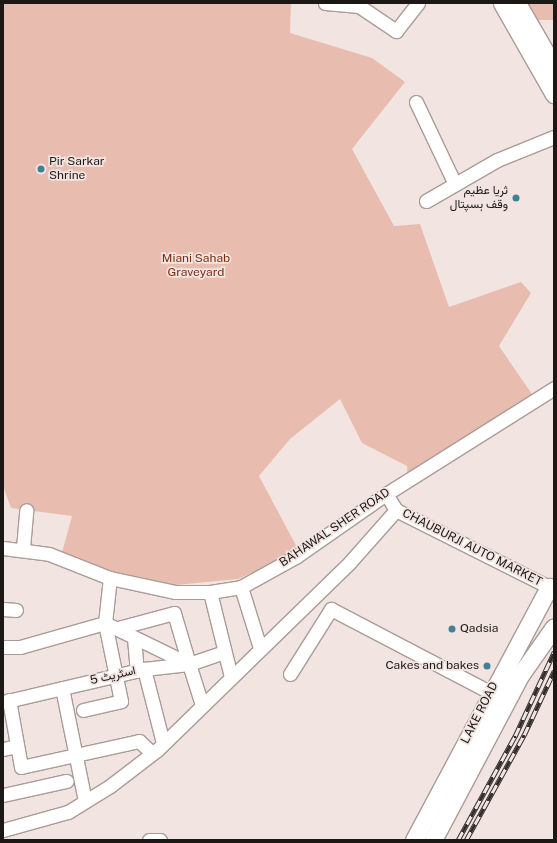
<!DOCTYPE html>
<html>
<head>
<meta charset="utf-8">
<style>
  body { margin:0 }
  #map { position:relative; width:557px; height:843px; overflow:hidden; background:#f2e4e0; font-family:"Public Sans",Vazirmatn,sans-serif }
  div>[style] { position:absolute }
  .green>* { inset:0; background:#e8bdaf }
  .roads { filter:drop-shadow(1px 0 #a99c98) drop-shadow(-1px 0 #a99c98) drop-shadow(0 1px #a99c98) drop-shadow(0 -1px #a99c98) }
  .minor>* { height:13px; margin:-6.5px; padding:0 6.5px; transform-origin:6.5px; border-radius:6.5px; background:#fff }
  .major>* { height:17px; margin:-8.5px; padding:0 8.5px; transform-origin:8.5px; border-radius:8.5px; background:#fff }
  .rail>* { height:4.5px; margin-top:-2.25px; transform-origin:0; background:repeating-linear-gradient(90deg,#f2e4e0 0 9px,#332e2c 0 18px); box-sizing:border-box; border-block:1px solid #332e2c }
  .dots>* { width:11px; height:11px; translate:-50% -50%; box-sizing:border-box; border:2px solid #f2e4e0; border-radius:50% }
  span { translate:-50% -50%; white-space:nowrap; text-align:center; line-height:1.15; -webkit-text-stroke:3.5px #f2e4e0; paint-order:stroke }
  .poi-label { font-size:12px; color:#1c1816 }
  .left { translate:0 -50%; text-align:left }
  .right { translate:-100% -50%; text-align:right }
  .park-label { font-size:12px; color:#7b2d11 }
  .street-label { font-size:12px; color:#1c1816 }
  .frame { position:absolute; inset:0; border:4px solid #1c1816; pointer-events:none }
</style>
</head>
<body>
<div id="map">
  <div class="green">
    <div style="clip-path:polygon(3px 3px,291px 3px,290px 33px,372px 58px,405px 82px,352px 149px,394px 226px,420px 224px,449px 307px,521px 282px,531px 293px,499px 346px,536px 400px,408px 480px,407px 466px,362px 443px,340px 399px,290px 439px,259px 476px,299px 551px,238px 579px,176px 585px,60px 560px,72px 516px,11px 508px,3px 486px)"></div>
    <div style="clip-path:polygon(526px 3px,554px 3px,554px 20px,536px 20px)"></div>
  </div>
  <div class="roads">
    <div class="minor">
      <div style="left:325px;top:3px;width:34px;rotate:5deg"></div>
      <div style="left:359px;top:6px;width:45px;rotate:34deg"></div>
      <div style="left:396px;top:31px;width:36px;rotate:-52deg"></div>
      <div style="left:416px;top:102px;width:91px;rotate:64.6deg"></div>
      <div style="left:426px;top:201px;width:82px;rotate:-30deg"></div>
      <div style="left:497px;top:160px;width:61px;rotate:-22deg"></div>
      <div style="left:396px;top:510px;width:171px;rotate:26.7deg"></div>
      <div style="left:3px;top:548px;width:46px;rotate:7.4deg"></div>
      <div style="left:49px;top:554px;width:66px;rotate:21.5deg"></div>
      <div style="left:110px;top:578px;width:66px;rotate:12.2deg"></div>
      <div style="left:175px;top:592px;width:35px"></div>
      <div style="left:210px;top:592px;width:31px;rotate:-9deg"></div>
      <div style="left:241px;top:587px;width:64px;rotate:-29deg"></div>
      <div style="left:297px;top:556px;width:108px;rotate:-34.9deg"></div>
      <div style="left:386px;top:494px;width:199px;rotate:-32.2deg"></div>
      <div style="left:23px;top:548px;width:38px;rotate:-85deg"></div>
      <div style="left:241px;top:587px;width:64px;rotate:72.7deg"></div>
      <div style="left:210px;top:592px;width:88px;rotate:76.1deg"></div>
      <div style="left:3px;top:609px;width:13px;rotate:4deg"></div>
      <div style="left:118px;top:628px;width:58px;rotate:-15deg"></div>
      <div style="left:174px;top:613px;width:53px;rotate:73.6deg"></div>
      <div style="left:134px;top:638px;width:33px;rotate:85deg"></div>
      <div style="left:3px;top:647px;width:17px"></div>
      <div style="left:20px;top:647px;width:88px;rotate:-15.8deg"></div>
      <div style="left:105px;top:623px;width:93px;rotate:26deg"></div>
      <div style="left:189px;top:664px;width:43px;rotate:72.4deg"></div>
      <div style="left:144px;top:669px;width:76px;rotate:75.6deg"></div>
      <div style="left:290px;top:674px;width:77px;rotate:-57.8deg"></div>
      <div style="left:331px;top:609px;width:179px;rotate:27.6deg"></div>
      <div style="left:62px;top:688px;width:115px;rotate:78.5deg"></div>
      <div style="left:9px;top:700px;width:68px;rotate:79.8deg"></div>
      <div style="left:21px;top:767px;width:121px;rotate:-12.4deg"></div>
      <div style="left:139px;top:741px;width:18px;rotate:43deg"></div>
      <div style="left:3px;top:702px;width:145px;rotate:-13.2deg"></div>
      <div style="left:144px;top:669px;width:45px;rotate:-6.3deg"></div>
      <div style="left:189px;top:664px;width:36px;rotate:-19deg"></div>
      <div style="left:83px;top:710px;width:39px;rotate:-13deg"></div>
      <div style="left:121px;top:701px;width:80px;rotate:-101.6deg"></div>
      <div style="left:105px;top:623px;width:45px;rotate:-83.7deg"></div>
      <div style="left:3px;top:749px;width:14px;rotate:-12deg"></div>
      <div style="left:3px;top:795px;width:65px;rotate:-12.5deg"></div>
      <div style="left:3px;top:830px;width:67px;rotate:-15.5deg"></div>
      <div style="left:68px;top:812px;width:49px;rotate:-31.8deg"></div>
      <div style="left:110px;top:786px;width:59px;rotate:-37.5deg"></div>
      <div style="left:157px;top:750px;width:269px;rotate:-44.2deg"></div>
      <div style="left:350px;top:562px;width:69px;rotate:-48.5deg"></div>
      <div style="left:396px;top:510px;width:19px;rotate:-122deg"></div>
      <div style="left:149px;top:840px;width:11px"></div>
    </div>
    <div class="major">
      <div style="left:502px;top:3px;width:105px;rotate:60.3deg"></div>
      <div style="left:517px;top:3px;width:74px;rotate:60deg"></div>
      <div style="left:414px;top:840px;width:287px;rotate:-61.9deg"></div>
      <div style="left:433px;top:840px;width:188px;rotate:-62.1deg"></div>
      <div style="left:521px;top:674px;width:57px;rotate:-54.9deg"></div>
    </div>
  </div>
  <div class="rail">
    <div style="left:458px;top:840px;width:119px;rotate:-61.3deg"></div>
    <div style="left:515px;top:736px;width:93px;rotate:-65.1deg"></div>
    <div style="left:466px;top:840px;width:120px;rotate:-61.1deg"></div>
    <div style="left:524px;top:735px;width:71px;rotate:-64.9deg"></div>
  </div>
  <div class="dots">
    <div style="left:41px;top:169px;background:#408193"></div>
    <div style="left:516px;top:198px;background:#408193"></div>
    <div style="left:452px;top:629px;background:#408193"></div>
    <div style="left:487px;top:666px;background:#408193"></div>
  </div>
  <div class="poi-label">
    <span class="left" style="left:49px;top:169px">Pir Sarkar<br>Shrine</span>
    <span class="right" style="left:508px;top:198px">ثریا عظیم<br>وقف ہسپتال</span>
    <span class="left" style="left:460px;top:629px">Qadsia</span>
    <span class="right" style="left:479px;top:666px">Cakes and bakes</span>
  </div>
  <div class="park-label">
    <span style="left:196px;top:266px">Miani Sahab<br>Graveyard</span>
  </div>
  <div class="street-label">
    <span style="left:335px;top:528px;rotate:-34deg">BAHAWAL SHER ROAD</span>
    <span style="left:472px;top:548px;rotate:27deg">CHAUBURJI AUTO MARKET</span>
    <span style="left:113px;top:676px;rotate:-13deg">اسٹریٹ 5</span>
    <span style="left:480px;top:713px;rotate:-63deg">LAKE ROAD</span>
  </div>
  <div class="frame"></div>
</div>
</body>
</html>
